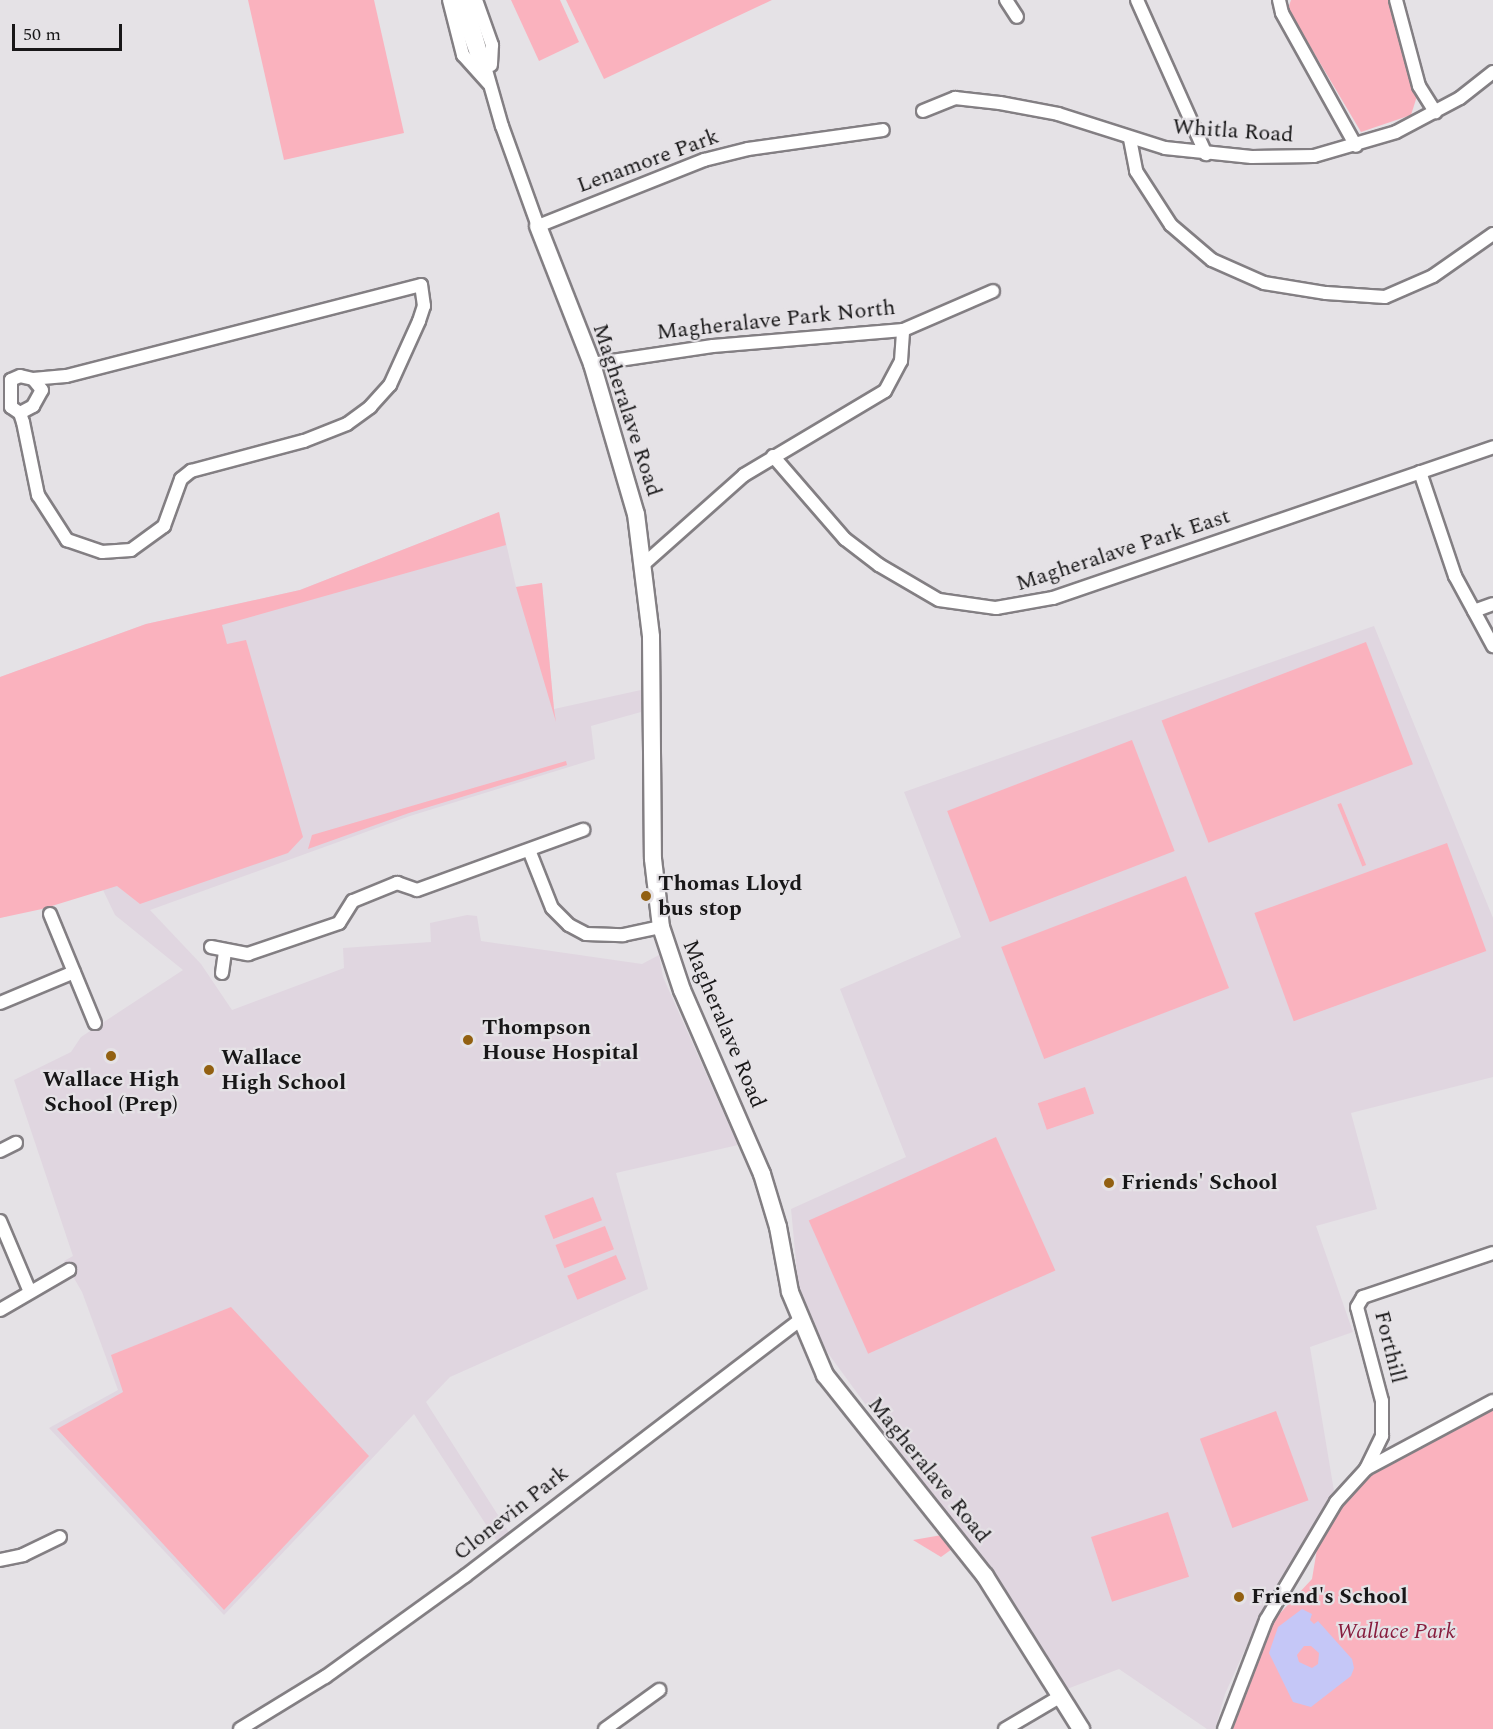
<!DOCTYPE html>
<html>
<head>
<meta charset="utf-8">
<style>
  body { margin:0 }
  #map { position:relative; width:1493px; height:1729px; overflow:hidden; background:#e5e2e6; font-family:Spectral,serif }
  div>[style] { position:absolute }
  .built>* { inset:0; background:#e0d6e0 }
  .green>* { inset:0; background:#fab2be; transform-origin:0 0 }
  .water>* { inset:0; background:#c5c7f7 }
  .roads { filter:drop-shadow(2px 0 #837f83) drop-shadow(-2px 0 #837f83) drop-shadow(0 2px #837f83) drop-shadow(0 -2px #837f83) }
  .minor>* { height:12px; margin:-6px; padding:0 6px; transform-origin:6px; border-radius:6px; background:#fff }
  .tertiary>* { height:16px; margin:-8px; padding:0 8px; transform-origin:8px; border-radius:8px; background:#fff }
  .dots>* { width:16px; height:16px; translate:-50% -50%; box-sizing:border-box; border:3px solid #e5e2e6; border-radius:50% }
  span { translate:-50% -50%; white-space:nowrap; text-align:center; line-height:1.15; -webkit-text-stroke:4.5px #e5e2e6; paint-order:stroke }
  .street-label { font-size:22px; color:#181718 }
  .poi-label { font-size:22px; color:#181718; font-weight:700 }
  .left { translate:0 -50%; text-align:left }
  .park-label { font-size:22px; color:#871d3e; font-style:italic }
  .scale { position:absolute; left:12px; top:24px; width:110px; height:27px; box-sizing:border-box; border:3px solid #181718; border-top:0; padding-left:8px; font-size:18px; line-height:21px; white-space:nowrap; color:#181718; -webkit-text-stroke:4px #e5e2e6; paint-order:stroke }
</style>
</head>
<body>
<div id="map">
  <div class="built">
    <div style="clip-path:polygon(499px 512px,516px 587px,542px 583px,554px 709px,641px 690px,641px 712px,591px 726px,595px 759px,410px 816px,150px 910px,201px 964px,232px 1010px,344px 968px,343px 948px,431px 942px,430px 923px,467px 915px,477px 916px,481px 941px,642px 964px,659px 955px,663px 977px,738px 1145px,616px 1173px,648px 1289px,450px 1377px,426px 1402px,510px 1534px,498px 1543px,414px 1414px,224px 1615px,49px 1428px,118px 1390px,82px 1292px,64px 1261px,73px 1256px,14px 1080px,71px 1052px,81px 1037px,183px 970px,115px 915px,103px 890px,0 918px,0 677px,146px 624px,300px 590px)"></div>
    <div style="clip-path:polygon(1374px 626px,1493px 918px,1493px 1077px,1351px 1113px,1377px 1209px,1316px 1226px,1353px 1332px,1310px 1347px,1334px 1491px,1259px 1618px,1225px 1694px,1215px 1729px,1207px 1729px,1119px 1669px,1067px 1689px,1011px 1603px,822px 1345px,800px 1303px,791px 1209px,906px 1157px,840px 989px,961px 937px,904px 792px)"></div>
  </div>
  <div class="green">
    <div style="clip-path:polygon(248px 0,374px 0,404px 133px,284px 160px)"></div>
    <div style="clip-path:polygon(511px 0,560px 0,579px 42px,539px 61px)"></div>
    <div style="clip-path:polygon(566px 0,772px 0,604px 79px)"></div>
    <div style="clip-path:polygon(1291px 0,1391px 0,1418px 93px,1411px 115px,1361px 132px,1288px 9px)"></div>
    <div style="clip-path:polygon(499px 512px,506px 545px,222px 625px,227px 644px,246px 640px,303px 837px,288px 853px,140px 904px,117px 886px,42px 909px,0 918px,0 677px,146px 624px,300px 590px)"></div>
    <div style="clip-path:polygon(542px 583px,554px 709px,556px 722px,516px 587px)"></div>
    <div style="left:1366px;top:642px;width:131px;height:219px;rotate:69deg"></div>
    <div style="left:1132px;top:740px;width:119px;height:198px;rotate:69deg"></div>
    <div style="clip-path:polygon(566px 761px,567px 765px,409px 813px,308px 849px,312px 835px)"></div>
    <div style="left:1341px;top:803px;width:67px;height:4px;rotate:68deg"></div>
    <div style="left:1447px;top:843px;width:115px;height:205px;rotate:70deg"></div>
    <div style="left:1186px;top:876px;width:120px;height:198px;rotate:69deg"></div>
    <div style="left:1085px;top:1087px;width:28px;height:50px;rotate:71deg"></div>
    <div style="left:996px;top:1137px;width:146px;height:205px;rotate:66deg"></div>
    <div style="left:593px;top:1197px;width:25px;height:52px;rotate:69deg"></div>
    <div style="left:605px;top:1226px;width:25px;height:53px;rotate:69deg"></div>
    <div style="left:616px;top:1255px;width:26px;height:53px;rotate:67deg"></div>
    <div style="clip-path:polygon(231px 1307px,369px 1456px,224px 1610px,57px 1429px,123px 1392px,111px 1355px)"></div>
    <div style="clip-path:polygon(1493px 1410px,1493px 1729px,1233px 1729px,1270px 1624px,1312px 1579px,1318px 1543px,1339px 1506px,1369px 1472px)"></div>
    <div style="left:1276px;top:1411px;width:95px;height:81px;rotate:70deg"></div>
    <div style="left:1168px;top:1512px;width:68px;height:81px;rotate:72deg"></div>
    <div style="clip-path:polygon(942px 1535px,952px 1549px,941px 1557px,913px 1540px)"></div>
  </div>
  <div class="water">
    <div style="clip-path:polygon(evenodd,1302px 1609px,1312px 1614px,1310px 1620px,1314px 1624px,1318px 1621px,1352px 1659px,1354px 1668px,1351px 1676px,1311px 1707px,1293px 1702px,1269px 1653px,1278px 1627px,1302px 1609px,1304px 1646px,1311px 1646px,1319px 1653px,1318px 1664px,1312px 1668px,1299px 1662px,1297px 1655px,1304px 1646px)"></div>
  </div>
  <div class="roads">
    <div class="minor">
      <div style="left:449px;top:0;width:57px;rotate:75.7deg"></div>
      <div style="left:463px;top:55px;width:38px;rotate:48deg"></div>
      <div style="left:457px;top:0;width:74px;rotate:70.3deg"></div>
      <div style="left:466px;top:0;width:131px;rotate:74.1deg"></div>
      <div style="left:502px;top:126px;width:106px;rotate:70.2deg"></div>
      <div style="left:538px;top:226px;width:179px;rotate:-21.7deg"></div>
      <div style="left:704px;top:160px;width:45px;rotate:-14deg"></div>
      <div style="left:748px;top:149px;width:136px;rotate:-8deg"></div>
      <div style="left:476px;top:0;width:48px;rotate:70.4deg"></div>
      <div style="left:492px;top:45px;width:20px;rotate:93deg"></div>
      <div style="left:1006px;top:0;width:20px;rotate:57deg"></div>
      <div style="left:1137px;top:0;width:169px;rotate:65.9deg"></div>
      <div style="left:1279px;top:0;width:13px;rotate:77deg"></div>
      <div style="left:1282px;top:13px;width:152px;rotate:60.9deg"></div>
      <div style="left:1396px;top:0;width:89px;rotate:75deg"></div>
      <div style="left:1419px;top:86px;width:31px;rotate:58deg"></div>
      <div style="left:923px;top:111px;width:35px;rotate:-22deg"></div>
      <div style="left:955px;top:98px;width:45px;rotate:6.3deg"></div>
      <div style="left:1000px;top:103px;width:59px;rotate:10.7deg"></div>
      <div style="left:1058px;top:114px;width:112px;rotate:17.6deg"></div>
      <div style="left:1165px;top:148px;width:87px;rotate:5.9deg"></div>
      <div style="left:1252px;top:157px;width:62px;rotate:-0.9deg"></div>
      <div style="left:1314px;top:156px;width:85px;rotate:-16.3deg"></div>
      <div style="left:1396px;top:132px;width:72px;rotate:-28deg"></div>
      <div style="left:1460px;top:98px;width:42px;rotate:-38.2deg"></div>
      <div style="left:1130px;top:139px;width:33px;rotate:79deg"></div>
      <div style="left:1136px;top:171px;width:64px;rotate:57.1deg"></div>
      <div style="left:1171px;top:225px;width:54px;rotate:40.5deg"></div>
      <div style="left:1212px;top:260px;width:57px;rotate:23.9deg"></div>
      <div style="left:1264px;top:283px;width:63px;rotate:9.2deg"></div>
      <div style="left:1326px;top:293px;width:59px;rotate:3.9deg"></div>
      <div style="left:1385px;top:297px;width:52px;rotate:-23.6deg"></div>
      <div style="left:1433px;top:276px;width:73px;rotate:-35deg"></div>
      <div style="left:592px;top:364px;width:122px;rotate:-8.5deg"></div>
      <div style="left:713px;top:346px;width:191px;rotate:-4.8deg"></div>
      <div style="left:903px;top:330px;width:98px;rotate:-23.4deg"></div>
      <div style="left:20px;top:413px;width:15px;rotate:-28deg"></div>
      <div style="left:33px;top:406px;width:18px;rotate:-61deg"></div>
      <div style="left:42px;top:390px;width:14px;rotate:-129deg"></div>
      <div style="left:33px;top:379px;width:13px;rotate:-167deg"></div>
      <div style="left:20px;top:376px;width:10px;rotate:156deg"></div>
      <div style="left:11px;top:380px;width:27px;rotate:90deg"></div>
      <div style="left:11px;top:407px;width:11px;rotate:34deg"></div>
      <div style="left:20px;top:413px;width:9px;rotate:72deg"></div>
      <div style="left:23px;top:422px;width:75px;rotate:78.4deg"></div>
      <div style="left:38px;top:495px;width:54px;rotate:57.2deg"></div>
      <div style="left:67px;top:540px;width:37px;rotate:19deg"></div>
      <div style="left:102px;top:552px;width:29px;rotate:-4deg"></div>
      <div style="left:131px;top:550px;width:41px;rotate:-36deg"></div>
      <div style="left:164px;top:526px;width:50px;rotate:-70.1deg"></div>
      <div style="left:181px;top:479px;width:13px;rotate:-39deg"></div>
      <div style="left:191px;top:471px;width:117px;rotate:-14.9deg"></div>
      <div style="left:304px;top:441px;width:46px;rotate:-21.6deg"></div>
      <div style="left:347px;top:424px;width:29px;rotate:-36deg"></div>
      <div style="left:370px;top:407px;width:30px;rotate:-48deg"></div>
      <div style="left:390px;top:385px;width:70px;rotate:-65.6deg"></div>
      <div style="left:419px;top:321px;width:16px;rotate:-72deg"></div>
      <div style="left:424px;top:306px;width:21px;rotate:-98deg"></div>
      <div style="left:421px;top:285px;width:366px;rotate:165.6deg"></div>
      <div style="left:66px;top:376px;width:33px;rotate:175deg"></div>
      <div style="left:773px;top:456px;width:110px;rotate:49.1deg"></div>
      <div style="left:845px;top:539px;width:43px;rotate:37.4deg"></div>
      <div style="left:879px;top:565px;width:69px;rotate:30.3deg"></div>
      <div style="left:939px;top:600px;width:58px;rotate:8deg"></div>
      <div style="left:996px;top:608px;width:58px;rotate:-10deg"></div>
      <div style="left:1053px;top:598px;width:465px;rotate:-18.9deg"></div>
      <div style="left:1420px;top:472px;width:110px;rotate:71.4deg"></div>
      <div style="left:1455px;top:576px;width:80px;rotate:61.5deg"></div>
      <div style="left:645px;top:563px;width:132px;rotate:-41.6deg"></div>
      <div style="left:744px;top:475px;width:164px;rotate:-30.8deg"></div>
      <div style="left:885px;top:391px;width:34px;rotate:-62deg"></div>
      <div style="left:901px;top:361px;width:31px;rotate:-86deg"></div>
      <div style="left:1474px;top:611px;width:20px;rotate:-20deg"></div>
      <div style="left:529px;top:850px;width:62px;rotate:68.4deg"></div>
      <div style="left:552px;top:908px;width:24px;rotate:45deg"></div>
      <div style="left:569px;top:925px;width:19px;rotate:28deg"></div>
      <div style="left:586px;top:934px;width:37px;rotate:2deg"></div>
      <div style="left:623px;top:935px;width:39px;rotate:-12deg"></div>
      <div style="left:50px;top:914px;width:118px;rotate:67.6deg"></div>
      <div style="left:211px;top:947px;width:38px;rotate:11deg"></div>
      <div style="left:248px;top:954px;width:96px;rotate:-18.8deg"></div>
      <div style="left:339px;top:923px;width:26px;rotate:-58deg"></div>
      <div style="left:353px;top:901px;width:48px;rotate:-22.2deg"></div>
      <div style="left:397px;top:883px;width:21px;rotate:19deg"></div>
      <div style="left:417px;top:890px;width:177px;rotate:-19.9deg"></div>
      <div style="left:222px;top:973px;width:22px;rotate:-82deg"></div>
      <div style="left:0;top:1003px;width:80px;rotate:-22.7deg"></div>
      <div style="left:0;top:1151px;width:18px;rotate:-27deg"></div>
      <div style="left:0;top:1221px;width:77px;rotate:67.1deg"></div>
      <div style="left:0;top:1310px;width:80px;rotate:-30.1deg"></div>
      <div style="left:1366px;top:1469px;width:37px;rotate:-64deg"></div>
      <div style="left:1382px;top:1436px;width:35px;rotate:-90deg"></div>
      <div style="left:1382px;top:1401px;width:97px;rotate:-104.9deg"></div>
      <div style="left:1357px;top:1307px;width:12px;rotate:-59deg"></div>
      <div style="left:1363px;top:1297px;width:137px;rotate:-18.7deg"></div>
      <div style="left:0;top:1560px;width:24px;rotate:-12deg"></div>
      <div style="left:23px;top:1555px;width:41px;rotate:-25.9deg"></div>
      <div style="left:240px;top:1729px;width:100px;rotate:-31.5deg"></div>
      <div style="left:325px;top:1677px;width:173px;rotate:-35.8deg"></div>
      <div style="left:465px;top:1576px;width:423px;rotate:-37.4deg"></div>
      <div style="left:605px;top:1729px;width:67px;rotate:-35.8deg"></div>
      <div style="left:1005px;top:1729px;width:65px;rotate:-30.5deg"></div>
      <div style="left:1224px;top:1729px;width:117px;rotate:-68.9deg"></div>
      <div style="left:1266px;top:1620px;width:137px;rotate:-59.3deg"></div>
      <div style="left:1336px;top:1502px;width:45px;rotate:-47.7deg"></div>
      <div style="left:1366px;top:1469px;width:144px;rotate:-28.2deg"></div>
    </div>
    <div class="tertiary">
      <div style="left:538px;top:226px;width:148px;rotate:68.6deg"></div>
      <div style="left:592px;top:364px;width:156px;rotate:73.7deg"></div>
      <div style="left:636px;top:514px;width:124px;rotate:83deg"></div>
      <div style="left:651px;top:637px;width:222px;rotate:89.5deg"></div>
      <div style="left:653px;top:859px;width:68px;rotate:83.3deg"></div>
      <div style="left:661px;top:927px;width:66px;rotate:71.6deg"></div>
      <div style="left:682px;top:990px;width:201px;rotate:66.5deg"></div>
      <div style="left:762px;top:1174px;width:55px;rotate:73.2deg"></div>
      <div style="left:778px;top:1227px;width:66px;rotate:79.5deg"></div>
      <div style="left:790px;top:1292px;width:90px;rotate:67.1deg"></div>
      <div style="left:825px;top:1375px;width:257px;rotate:51.5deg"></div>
      <div style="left:985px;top:1576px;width:181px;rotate:57.9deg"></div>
    </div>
  </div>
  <div class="dots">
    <div style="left:646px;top:896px;background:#926011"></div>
    <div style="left:468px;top:1040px;background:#926011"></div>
    <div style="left:111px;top:1056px;background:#926011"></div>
    <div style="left:209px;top:1070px;background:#926011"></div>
    <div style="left:1109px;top:1183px;background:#926011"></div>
    <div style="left:1239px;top:1597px;background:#926011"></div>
  </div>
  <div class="street-label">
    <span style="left:1233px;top:131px;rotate:4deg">Whitla Road</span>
    <span style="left:648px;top:161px;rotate:-20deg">Lenamore Park</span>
    <span style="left:776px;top:320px;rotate:-6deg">Magheralave Park North</span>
    <span style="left:627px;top:410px;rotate:72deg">Magheralave Road</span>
    <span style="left:1123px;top:550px;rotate:-18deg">Magheralave Park East</span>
    <span style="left:724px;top:1024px;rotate:67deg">Magheralave Road</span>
    <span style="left:1390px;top:1347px;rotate:76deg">Forthill</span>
    <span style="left:929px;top:1470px;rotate:51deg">Magheralave Road</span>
    <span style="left:511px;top:1513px;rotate:-38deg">Clonevin Park</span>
  </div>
  <div class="poi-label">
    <span class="left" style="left:658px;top:896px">Thomas Lloyd<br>bus stop</span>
    <span class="left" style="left:482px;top:1040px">Thompson<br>House Hospital</span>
    <span class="left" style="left:221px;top:1070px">Wallace<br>High School</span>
    <span style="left:111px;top:1092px">Wallace High<br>School (Prep)</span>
    <span class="left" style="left:1121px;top:1183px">Friends' School</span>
    <span class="left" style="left:1251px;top:1597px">Friend's School</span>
  </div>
  <div class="park-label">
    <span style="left:1396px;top:1632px">Wallace Park</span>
  </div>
  <div class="scale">50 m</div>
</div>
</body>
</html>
